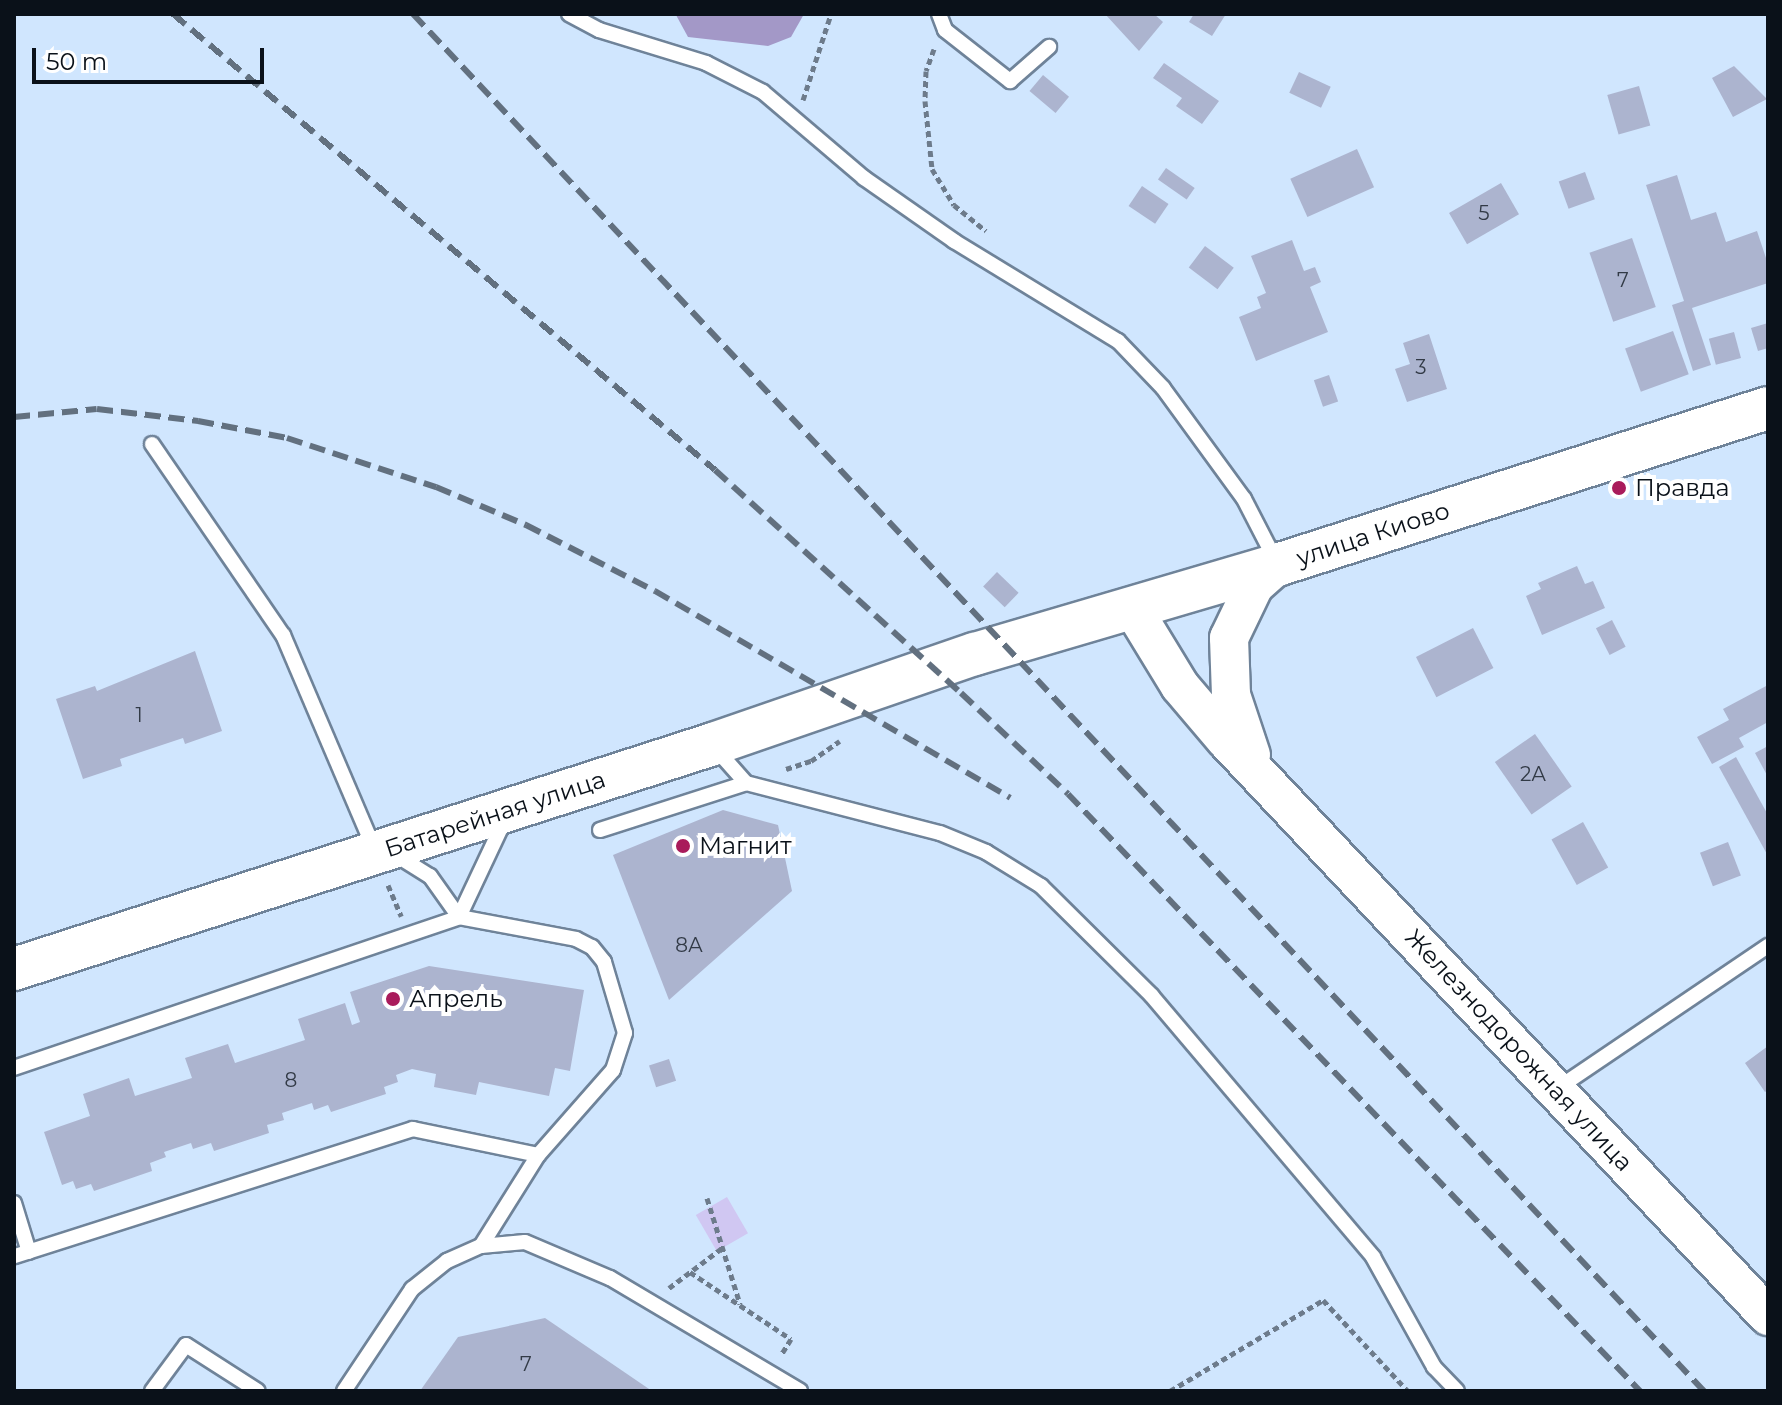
<!DOCTYPE html>
<html>
<head>
<meta charset="utf-8">
<style>
  body { margin:0 }
  #map { position:relative; width:1782px; height:1405px; overflow:hidden; background:#d0e6fe; font-family:Montserrat,sans-serif }
  div>[style] { position:absolute }
  .green>* { inset:0; background:#d0c7f2; transform-origin:0 0 }
  .forest>* { inset:0; background:#a398c7 }
  .building>* { inset:0; background:#acb4cf; transform-origin:0 0 }
  .path>* { height:5px; margin-top:-2.5px; transform-origin:0; background:repeating-linear-gradient(90deg,#6d7b8b 0 6px,transparent 0 10px) }
  .roads { filter:drop-shadow(2px 0 #6f8399) drop-shadow(-2px 0 #6f8399) drop-shadow(0 2px #6f8399) drop-shadow(0 -2px #6f8399) }
  .service>* { height:14px; margin:-7px; padding:0 7px; transform-origin:7px; border-radius:7px; background:#fff }
  .tertiary>* { height:38px; margin:-19px; padding:0 19px; transform-origin:19px; border-radius:19px; background:#fff }
  .secondary>* { height:42px; margin:-21px; padding:0 21px; transform-origin:21px; border-radius:21px; background:#fff }
  .rail>* { height:6px; margin-top:-3px; transform-origin:0; background:repeating-linear-gradient(90deg,#62707f 0 16px,transparent 0 24px) }
  .dots>* { width:22px; height:22px; translate:-50% -50%; box-sizing:border-box; border:4px solid #fff; border-radius:50% }
  span { translate:-50% -50%; white-space:nowrap; text-align:center; line-height:1.15; -webkit-text-stroke:8px #fff; paint-order:stroke }
  .number-label { font-size:20px; color:#323a46 }
  .number-label span { -webkit-text-stroke-width:0 }
  .poi-label { font-size:24px; color:#0a1119 }
  .left { translate:0 -50%; text-align:left }
  .street-label { font-size:24px; color:#0a1119 }
  .frame { position:absolute; inset:0; border:16px solid #0a1119; pointer-events:none }
  .scale { position:absolute; left:32px; top:48px; width:232px; height:36px; box-sizing:border-box; border:4px solid #0a1119; border-top:0; padding-left:10px; font-size:24px; line-height:28px; white-space:nowrap; color:#0a1119; -webkit-text-stroke:6px #fff; paint-order:stroke }
</style>
</head>
<body>
<div id="map">
  <div class="green">
    <div style="left:727px;top:1197px;width:42px;height:36px;rotate:60deg"></div>
  </div>
  <div class="forest">
    <div style="clip-path:polygon(804px 14px,791px 37px,768px 46px,688px 37px,676px 15px)"></div>
  </div>
  <div class="building">
    <div style="clip-path:polygon(1105px 14px,1154px 14px,1163px 22px,1139px 51px)"></div>
    <div style="clip-path:polygon(1194px 14px,1226px 14px,1212px 36px,1189px 22px)"></div>
    <div style="clip-path:polygon(1164px 63px,1219px 101px,1202px 124px,1176px 106px,1182px 98px,1153px 78px)"></div>
    <div style="clip-path:polygon(1734px 66px,1767px 99px,1733px 117px,1712px 78px)"></div>
    <div style="left:1299px;top:72px;width:35px;height:23px;rotate:25deg"></div>
    <div style="left:1043px;top:75px;width:34px;height:21px;rotate:40deg"></div>
    <div style="left:1639px;top:86px;width:41px;height:33px;rotate:74deg"></div>
    <div style="left:1357px;top:149px;width:42px;height:73px;rotate:66deg"></div>
    <div style="left:1166px;top:168px;width:35px;height:14px;rotate:35deg"></div>
    <div style="left:1585px;top:172px;width:29px;height:28px;rotate:70deg"></div>
    <div style="clip-path:polygon(1677px 175px,1691px 220px,1716px 212px,1726px 242px,1757px 231px,1768px 264px,1768px 283px,1692px 308px,1711px 365px,1693px 371px,1672px 305px,1684px 301px,1646px 185px)"></div>
    <div style="left:1501px;top:183px;width:36px;height:60px;rotate:60deg"></div>
    <div style="left:1142px;top:186px;width:32px;height:24px;rotate:34deg"></div>
    <div style="left:1632px;top:238px;width:73px;height:45px;rotate:71deg"></div>
    <div style="clip-path:polygon(1292px 240px,1304px 271px,1315px 267px,1321px 282px,1310px 287px,1328px 332px,1256px 361px,1239px 317px,1261px 308px,1257px 297px,1266px 293px,1251px 256px)"></div>
    <div style="left:1205px;top:246px;width:36px;height:27px;rotate:37deg"></div>
    <div style="clip-path:polygon(1768px 323px,1768px 348px,1758px 351px,1751px 328px)"></div>
    <div style="left:1673px;top:331px;width:46px;height:51px;rotate:70deg"></div>
    <div style="left:1734px;top:332px;width:27px;height:26px;rotate:75deg"></div>
    <div style="clip-path:polygon(1429px 334px,1447px 389px,1407px 402px,1395px 369px,1410px 364px,1403px 343px)"></div>
    <div style="left:1329px;top:375px;width:28px;height:16px;rotate:71deg"></div>
    <div style="clip-path:polygon(1577px 566px,1585px 584px,1593px 581px,1605px 608px,1542px 635px,1526px 596px,1541px 589px,1538px 583px)"></div>
    <div style="left:997px;top:572px;width:30px;height:20px;rotate:44deg"></div>
    <div style="left:1612px;top:620px;width:30px;height:18px;rotate:63deg"></div>
    <div style="left:1473px;top:628px;width:45px;height:64px;rotate:63deg"></div>
    <div style="clip-path:polygon(195px 651px,222px 731px,185px 744px,183px 738px,120px 759px,122px 766px,83px 779px,56px 699px,95px 686px,97px 691px)"></div>
    <div style="clip-path:polygon(1768px 685px,1768px 722px,1739px 738px,1744px 747px,1712px 764px,1697px 737px,1729px 720px,1723px 709px)"></div>
    <div style="left:1535px;top:734px;width:64px;height:49px;rotate:55deg"></div>
    <div style="clip-path:polygon(1768px 746px,1768px 777px,1755px 753px)"></div>
    <div style="clip-path:polygon(1736px 757px,1768px 815px,1768px 856px,1719px 767px)"></div>
    <div style="clip-path:polygon(723px 810px,778px 825px,792px 891px,669px 1000px,613px 855px)"></div>
    <div style="left:1583px;top:822px;width:52px;height:36px;rotate:61deg"></div>
    <div style="left:1728px;top:842px;width:36px;height:30px;rotate:69deg"></div>
    <div style="clip-path:polygon(429px 966px,584px 990px,570px 1071px,555px 1068px,549px 1096px,479px 1082px,476px 1095px,434px 1087px,436px 1074px,412px 1069px,396px 1075px,398px 1082px,384px 1087px,386px 1094px,331px 1112px,328px 1105px,314px 1110px,312px 1103px,282px 1113px,284px 1120px,267px 1125px,269px 1133px,214px 1151px,211px 1143px,193px 1149px,191px 1143px,164px 1152px,166px 1157px,150px 1163px,152px 1171px,94px 1191px,91px 1184px,76px 1189px,73px 1181px,62px 1185px,44px 1132px,90px 1116px,83px 1094px,129px 1078px,135px 1096px,192px 1078px,185px 1058px,228px 1044px,235px 1063px,305px 1040px,298px 1019px,345px 1003px,352px 1025px,360px 1022px,350px 992px)"></div>
    <div style="clip-path:polygon(1768px 1046px,1768px 1090px,1765px 1092px,1745px 1063px)"></div>
    <div style="left:669px;top:1059px;width:23px;height:21px;rotate:72deg"></div>
    <div style="clip-path:polygon(545px 1318px,652px 1391px,420px 1391px,458px 1337px)"></div>
  </div>
  <div class="path">
    <div style="left:934px;top:49px;width:23px;rotate:110deg"></div>
    <div style="left:926px;top:71px;width:30px;rotate:92deg"></div>
    <div style="left:925px;top:101px;width:68px;rotate:84.1deg"></div>
    <div style="left:932px;top:169px;width:42px;rotate:58.6deg"></div>
    <div style="left:954px;top:205px;width:41px;rotate:39.1deg"></div>
    <div style="left:803px;top:100px;width:90px;rotate:-72deg"></div>
    <div style="left:786px;top:769px;width:26px;rotate:-18deg"></div>
    <div style="left:811px;top:761px;width:35px;rotate:-35deg"></div>
    <div style="left:388px;top:885px;width:34px;rotate:67deg"></div>
    <div style="left:707px;top:1198px;width:111px;rotate:72.7deg"></div>
    <div style="left:690px;top:1272px;width:121px;rotate:33.6deg"></div>
    <div style="left:791px;top:1339px;width:19px;rotate:122deg"></div>
    <div style="left:669px;top:1288px;width:66px;rotate:-37deg"></div>
    <div style="left:1170px;top:1391px;width:178px;rotate:-30.7deg"></div>
    <div style="left:1323px;top:1300px;width:125px;rotate:47deg"></div>
  </div>
  <div class="roads">
    <div class="service">
      <div style="left:569px;top:14px;width:34px;rotate:28deg"></div>
      <div style="left:599px;top:30px;width:112px;rotate:17.1deg"></div>
      <div style="left:706px;top:63px;width:64px;rotate:27deg"></div>
      <div style="left:763px;top:92px;width:133px;rotate:40.4deg"></div>
      <div style="left:864px;top:178px;width:110px;rotate:35deg"></div>
      <div style="left:954px;top:241px;width:192px;rotate:31.4deg"></div>
      <div style="left:1118px;top:341px;width:65px;rotate:46.2deg"></div>
      <div style="left:1163px;top:388px;width:137px;rotate:53.9deg"></div>
      <div style="left:1244px;top:499px;width:70px;rotate:62.7deg"></div>
      <div style="left:939px;top:14px;width:17px;rotate:69deg"></div>
      <div style="left:945px;top:30px;width:83px;rotate:38.1deg"></div>
      <div style="left:1010px;top:81px;width:52px;rotate:-41.1deg"></div>
      <div style="left:152px;top:444px;width:232px;rotate:55.6deg"></div>
      <div style="left:283px;top:635px;width:232px;rotate:66.9deg"></div>
      <div style="left:715px;top:748px;width:47px;rotate:48.5deg"></div>
      <div style="left:746px;top:783px;width:200px;rotate:14.5deg"></div>
      <div style="left:940px;top:833px;width:50px;rotate:22.4deg"></div>
      <div style="left:986px;top:852px;width:65px;rotate:31.7deg"></div>
      <div style="left:1041px;top:886px;width:156px;rotate:44.7deg"></div>
      <div style="left:1152px;top:996px;width:342px;rotate:49.7deg"></div>
      <div style="left:1373px;top:1257px;width:126px;rotate:61deg"></div>
      <div style="left:1434px;top:1367px;width:33px;rotate:46deg"></div>
      <div style="left:600px;top:830px;width:153px;rotate:-17.8deg"></div>
      <div style="left:396px;top:855px;width:40px;rotate:32deg"></div>
      <div style="left:430px;top:876px;width:50px;rotate:54.7deg"></div>
      <div style="left:459px;top:917px;width:110px;rotate:-64.8deg"></div>
      <div style="left:14px;top:1068px;width:470px;rotate:-18.7deg"></div>
      <div style="left:459px;top:917px;width:119px;rotate:10.6deg"></div>
      <div style="left:576px;top:939px;width:18px;rotate:27deg"></div>
      <div style="left:592px;top:947px;width:19px;rotate:51deg"></div>
      <div style="left:604px;top:962px;width:74px;rotate:73.5deg"></div>
      <div style="left:625px;top:1033px;width:39px;rotate:108deg"></div>
      <div style="left:613px;top:1070px;width:113px;rotate:131.4deg"></div>
      <div style="left:538px;top:1155px;width:128px;rotate:-168.3deg"></div>
      <div style="left:413px;top:1129px;width:419px;rotate:162.3deg"></div>
      <div style="left:1558px;top:1088px;width:254px;rotate:-34.1deg"></div>
      <div style="left:14px;top:1203px;width:51px;rotate:73deg"></div>
      <div style="left:481px;top:1246px;width:107px;rotate:-57.9deg"></div>
      <div style="left:152px;top:1391px;width:57px;rotate:-53.5deg"></div>
      <div style="left:186px;top:1345px;width:85px;rotate:32.6deg"></div>
      <div style="left:344px;top:1391px;width:123px;rotate:-56.3deg"></div>
      <div style="left:412px;top:1289px;width:45px;rotate:-38.7deg"></div>
      <div style="left:447px;top:1261px;width:37px;rotate:-24deg"></div>
      <div style="left:481px;top:1246px;width:44px;rotate:-5.2deg"></div>
      <div style="left:525px;top:1242px;width:92px;rotate:23deg"></div>
      <div style="left:610px;top:1278px;width:221px;rotate:30.7deg"></div>
    </div>
    <div class="tertiary">
      <div style="left:1133px;top:609px;width:90px;rotate:58.6deg"></div>
      <div style="left:1180px;top:686px;width:71px;rotate:49.6deg"></div>
      <div style="left:1226px;top:740px;width:791px;rotate:46.74deg"></div>
      <div style="left:1251px;top:755px;width:63px;rotate:-108.4deg"></div>
      <div style="left:1231px;top:695px;width:57px;rotate:-92deg"></div>
      <div style="left:1229px;top:638px;width:58px;rotate:-64.3deg"></div>
      <div style="left:1254px;top:586px;width:31px;rotate:-42deg"></div>
    </div>
    <div class="secondary">
      <div style="left:14px;top:969px;width:734px;rotate:-17.84deg"></div>
      <div style="left:713px;top:744px;width:277px;rotate:-19deg"></div>
      <div style="left:975px;top:654px;width:315px;rotate:-16.4deg"></div>
      <div style="left:1277px;top:565px;width:515px;rotate:-17.73deg"></div>
    </div>
  </div>
  <div class="rail">
    <div style="left:173px;top:14px;width:708px;rotate:40.07deg"></div>
    <div style="left:715px;top:470px;width:332px;rotate:42.2deg"></div>
    <div style="left:961px;top:693px;width:147px;rotate:43.3deg"></div>
    <div style="left:1068px;top:794px;width:827px;rotate:46.23deg"></div>
    <div style="left:413px;top:14px;width:1888px;rotate:46.85deg"></div>
    <div style="left:14px;top:417px;width:83px;rotate:-5.5deg"></div>
    <div style="left:97px;top:409px;width:102px;rotate:6.8deg"></div>
    <div style="left:198px;top:421px;width:91px;rotate:10.8deg"></div>
    <div style="left:287px;top:438px;width:157px;rotate:18.2deg"></div>
    <div style="left:436px;top:487px;width:98px;rotate:22.9deg"></div>
    <div style="left:526px;top:525px;width:145px;rotate:27.1deg"></div>
    <div style="left:655px;top:591px;width:411px;rotate:30.2deg"></div>
  </div>
  <div class="dots">
    <div style="left:1619px;top:488px;background:#a91b5b"></div>
    <div style="left:683px;top:846px;background:#a91b5b"></div>
    <div style="left:393px;top:999px;background:#a91b5b"></div>
  </div>
  <div class="number-label">
    <span style="left:1484px;top:213px">5</span>
    <span style="left:1623px;top:280px">7</span>
    <span style="left:1421px;top:367px">3</span>
    <span style="left:139px;top:715px">1</span>
    <span style="left:1533px;top:774px">2А</span>
    <span style="left:689px;top:945px">8А</span>
    <span style="left:291px;top:1080px">8</span>
    <span style="left:526px;top:1364px">7</span>
  </div>
  <div class="poi-label">
    <span class="left" style="left:1635px;top:488px">Правда</span>
    <span class="left" style="left:699px;top:846px">Магнит</span>
    <span class="left" style="left:409px;top:999px">Апрель</span>
  </div>
  <div class="street-label">
    <span style="left:1373px;top:534px;rotate:-18deg">улица Киово</span>
    <span style="left:495px;top:814px;rotate:-18deg">Батарейная улица</span>
    <span style="left:1519px;top:1050px;rotate:47deg">Железнодорожная улица</span>
  </div>
  <div class="frame"></div>
  <div class="scale">50 m</div>
</div>
</body>
</html>
